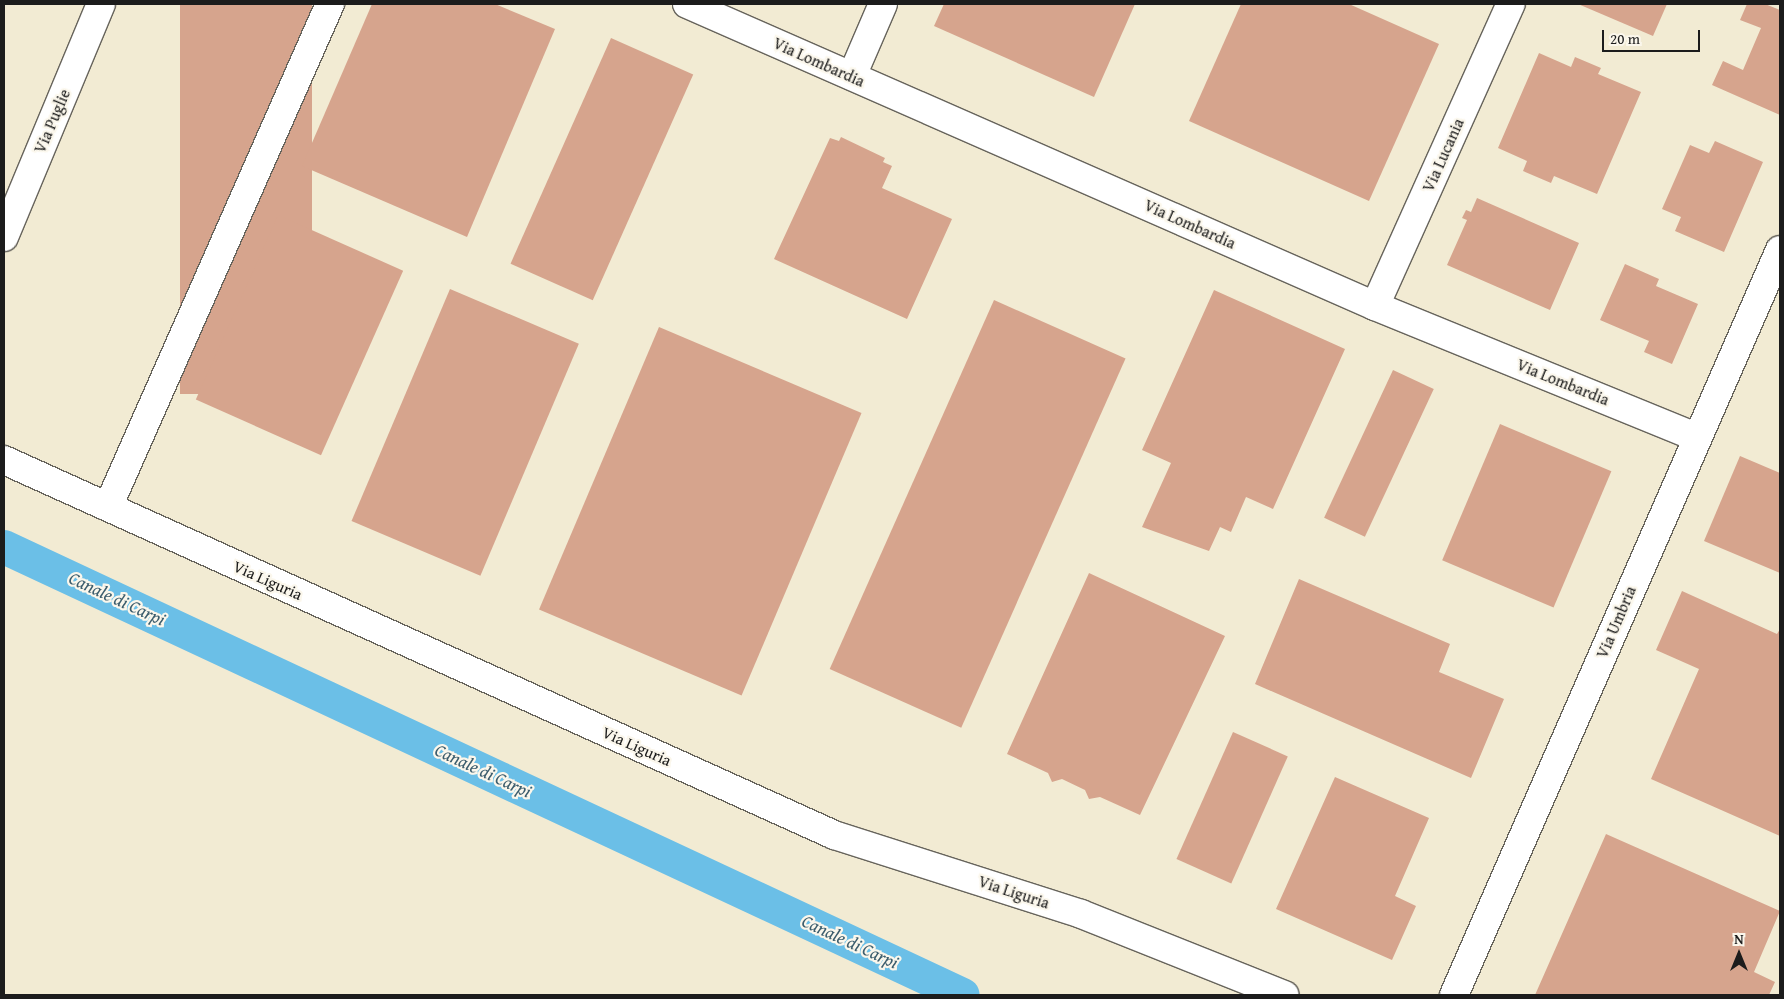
<!DOCTYPE html>
<html>
<head>
<meta charset="utf-8">
<style>
  body { margin:0 }
  #map { position:relative; width:1784px; height:999px; overflow:hidden; background:#f2ebd3; font-family:"Gentium Book Plus",serif }
  div>[style] { position:absolute }
  .canal>* { height:34px; margin:-17px; padding:0 17px; transform-origin:17px; border-radius:17px; background:#6bbfe7 }
  .building>* { inset:0; background:#d6a48d; transform-origin:0 0 }
  .roads { filter:drop-shadow(1px 0 #67645c) drop-shadow(-1px 0 #67645c) drop-shadow(0 1px #67645c) drop-shadow(0 -1px #67645c) }
  .minor>* { height:28px; margin:-14px; padding:0 14px; transform-origin:14px; border-radius:14px; background:#fff }
  span { translate:-50% -50%; white-space:nowrap; text-align:center; line-height:1.15; -webkit-text-stroke:4.5px #fbf7ec; paint-order:stroke }
  .street-label { font-size:16px; color:#1c1c1c }
  .water-label { font-size:18px; color:#3c5d6d; font-style:italic }
  .frame { position:absolute; inset:0; border:5px solid #1c1c1c; pointer-events:none }
  .north { position:absolute; left:1714px; top:929px; width:50px; height:50px; -webkit-text-stroke:4px #fbf7ec; paint-order:stroke; rotate:0deg; font-size:14px; font-weight:700; line-height:20px; text-align:center; color:#1c1c1c }
  .north::after { content:''; display:block; margin:auto; width:18px; height:22px; background:#1c1c1c; clip-path:polygon(50% 0,100% 100%,50% 72%,0 100%) }
  .scale { position:absolute; left:1602px; top:30px; width:98px; height:22px; box-sizing:border-box; border:2px solid #1c1c1c; border-top:0; padding-left:6px; font-size:15px; line-height:18px; white-space:nowrap; color:#1c1c1c; -webkit-text-stroke:4px #fbf7ec; paint-order:stroke }
</style>
</head>
<body>
<div id="map">
  <div class="canal">
    <div style="left:4px;top:547px;width:1058px;rotate:25.04deg"></div>
  </div>
  <div class="building">
    <div style="left:180px;top:4px;width:132px;height:390px"></div>
    <div style="clip-path:polygon(372px 4px,495px 4px,555px 29px,467px 237px,302px 166px)"></div>
    <div style="clip-path:polygon(944px 4px,1135px 4px,1094px 97px,934px 26px)"></div>
    <div style="clip-path:polygon(1241px 4px,1349px 4px,1439px 44px,1369px 201px,1189px 121px)"></div>
    <div style="clip-path:polygon(1578px 4px,1667px 4px,1653px 36px)"></div>
    <div style="clip-path:polygon(1747px 4px,1765px 4px,1780px 10px,1780px 115px,1712px 85px,1723px 61px,1743px 70px,1761px 28px,1740px 20px)"></div>
    <div style="left:611px;top:38px;width:90px;height:247px;rotate:24deg"></div>
    <div style="clip-path:polygon(1539px 53px,1571px 67px,1575px 57px,1601px 68px,1598px 74px,1641px 92px,1597px 194px,1554px 176px,1551px 183px,1523px 171px,1527px 161px,1498px 148px)"></div>
    <div style="clip-path:polygon(841px 137px,885px 158px,883px 162px,892px 166px,882px 188px,952px 219px,907px 319px,774px 259px,830px 138px,839px 141px)"></div>
    <div style="clip-path:polygon(1715px 141px,1763px 162px,1724px 252px,1675px 231px,1681px 217px,1662px 209px,1690px 145px,1709px 153px)"></div>
    <div style="clip-path:polygon(1477px 198px,1579px 243px,1550px 310px,1447px 265px,1467px 220px,1462px 218px,1466px 210px,1471px 212px)"></div>
    <div style="left:278px;top:215px;width:137px;height:202px;rotate:24deg"></div>
    <div style="clip-path:polygon(1625px 264px,1659px 279px,1656px 286px,1698px 304px,1672px 364px,1644px 352px,1649px 341px,1600px 320px)"></div>
    <div style="left:450px;top:289px;width:140px;height:252px;rotate:23deg"></div>
    <div style="clip-path:polygon(1214px 290px,1345px 349px,1273px 509px,1246px 497px,1231px 532px,1220px 527px,1209px 551px,1142px 527px,1171px 463px,1142px 450px)"></div>
    <div style="left:994px;top:300px;width:144px;height:404px;rotate:24deg"></div>
    <div style="left:659px;top:327px;width:220px;height:307px;rotate:23deg"></div>
    <div style="left:1393px;top:370px;width:45px;height:163px;rotate:25deg"></div>
    <div style="left:1500px;top:424px;width:121px;height:148px;rotate:23deg"></div>
    <div style="clip-path:polygon(1740px 456px,1780px 473px,1780px 573px,1704px 541px)"></div>
    <div style="clip-path:polygon(1089px 573px,1225px 636px,1140px 815px,1100px 797px,1089px 799px,1085px 790px,1062px 779px,1052px 782px,1048px 773px,1007px 754px)"></div>
    <div style="clip-path:polygon(1299px 579px,1450px 644px,1439px 672px,1504px 699px,1471px 778px,1255px 684px)"></div>
    <div style="clip-path:polygon(1682px 591px,1777px 634px,1780px 629px,1780px 836px,1651px 779px,1699px 669px,1656px 650px)"></div>
    <div style="left:1233px;top:732px;width:60px;height:139px;rotate:24deg"></div>
    <div style="clip-path:polygon(1335px 777px,1429px 818px,1395px 896px,1416px 906px,1392px 960px,1276px 909px)"></div>
    <div style="clip-path:polygon(1606px 834px,1780px 911px,1754px 972px,1775px 982px,1769px 995px,1535px 995px)"></div>
  </div>
  <div class="roads">
    <div class="minor">
      <div style="left:687px;top:4px;width:751px;rotate:23.7deg"></div>
      <div style="left:1375px;top:306px;width:347px;rotate:22.2deg"></div>
      <div style="left:852px;top:76px;width:78px;rotate:-66.7deg"></div>
      <div style="left:4px;top:237px;width:252px;rotate:-67.4deg"></div>
      <div style="left:1375px;top:306px;width:331px;rotate:-65.8deg"></div>
      <div style="left:4px;top:460px;width:911px;rotate:24.31deg"></div>
      <div style="left:834px;top:835px;width:259px;rotate:17.7deg"></div>
      <div style="left:1081px;top:914px;width:219px;rotate:21.7deg"></div>
      <div style="left:108px;top:507px;width:550px;rotate:-66.19deg"></div>
      <div style="left:1454px;top:995px;width:813px;rotate:-66.37deg"></div>
    </div>
  </div>
  <div class="street-label">
    <span style="left:819px;top:62px;rotate:24deg">Via Lombardia</span>
    <span style="left:52px;top:121px;rotate:-67deg">Via Puglie</span>
    <span style="left:1443px;top:155px;rotate:-66deg">Via Lucania</span>
    <span style="left:1190px;top:224px;rotate:24deg">Via Lombardia</span>
    <span style="left:1563px;top:382px;rotate:22deg">Via Lombardia</span>
    <span style="left:268px;top:580px;rotate:24deg">Via Liguria</span>
    <span style="left:1616px;top:622px;rotate:-67deg">Via Umbria</span>
    <span style="left:637px;top:746px;rotate:24deg">Via Liguria</span>
    <span style="left:1014px;top:892px;rotate:18deg">Via Liguria</span>
  </div>
  <div class="water-label">
    <span style="left:117px;top:599px;rotate:25deg">Canale di Carpi</span>
    <span style="left:483px;top:771px;rotate:25deg">Canale di Carpi</span>
    <span style="left:850px;top:942px;rotate:25deg">Canale di Carpi</span>
  </div>
  <div class="frame"></div>
  <div class="north">N</div>
  <div class="scale">20 m</div>
</div>
</body>
</html>
